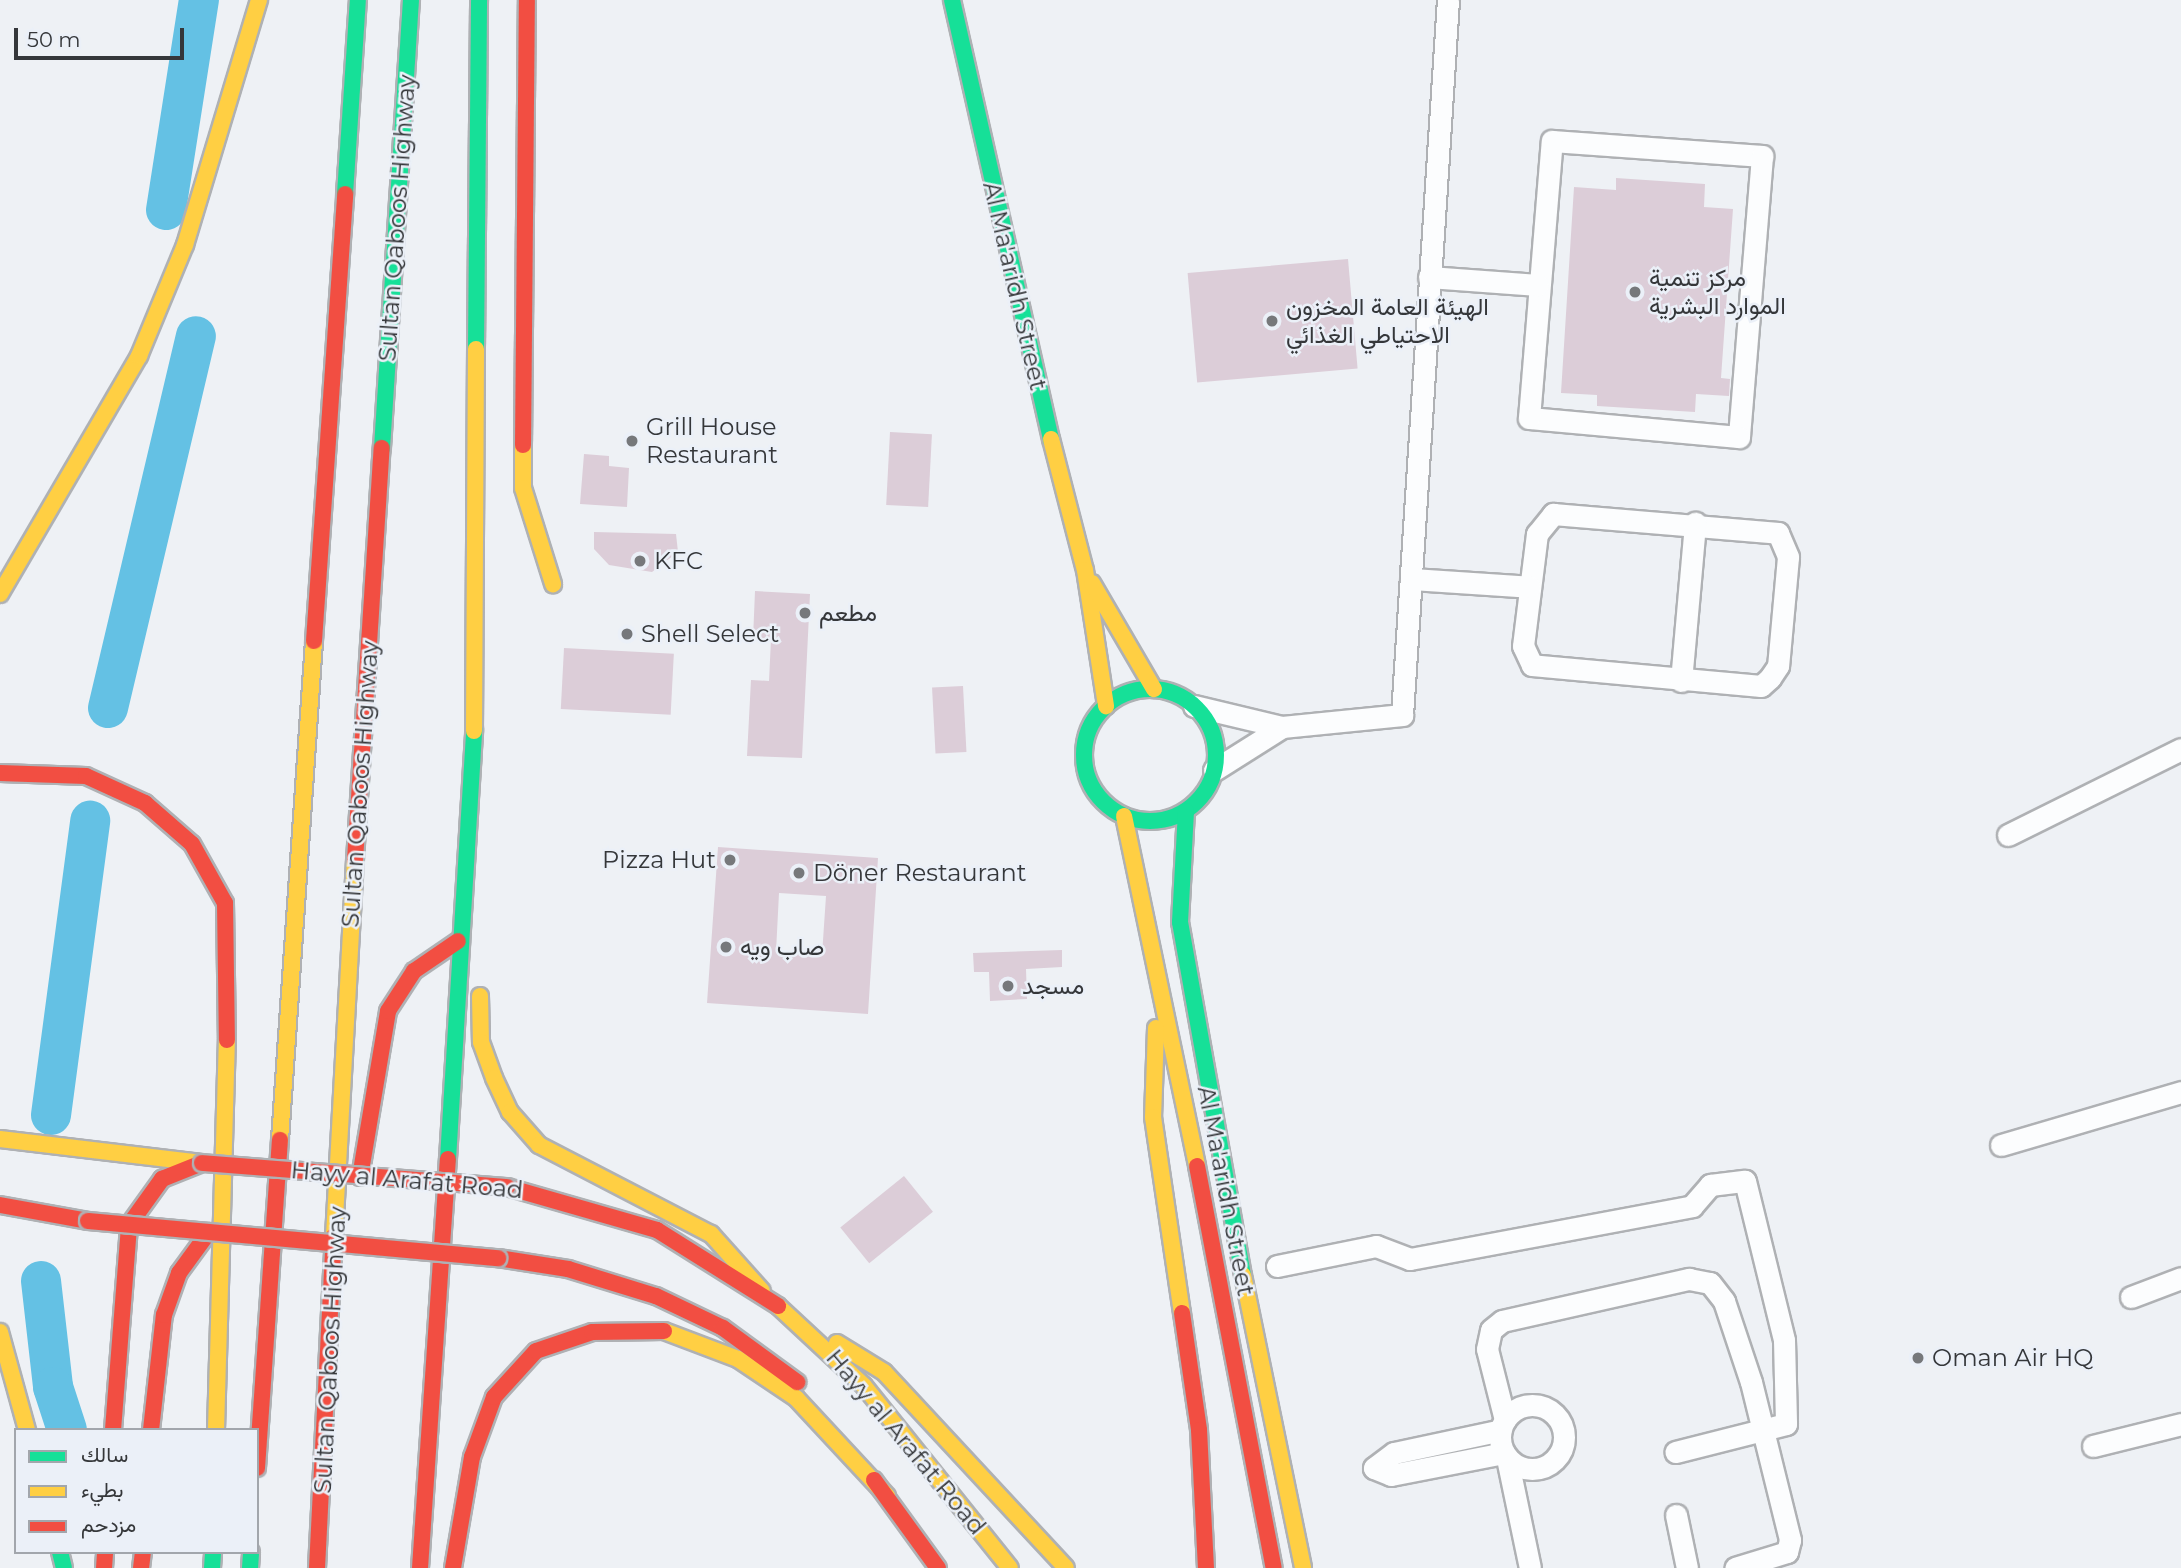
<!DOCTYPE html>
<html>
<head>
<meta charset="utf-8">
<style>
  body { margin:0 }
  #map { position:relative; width:2181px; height:1568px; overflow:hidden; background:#eef1f5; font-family:Montserrat,Vazirmatn,sans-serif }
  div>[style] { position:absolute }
  .river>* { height:40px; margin:-20px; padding:0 20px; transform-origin:20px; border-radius:20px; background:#64c1e4 }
  .building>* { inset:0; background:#dccdd8; transform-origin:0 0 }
  .roads { filter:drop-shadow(2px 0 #afb1b4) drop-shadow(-2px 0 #afb1b4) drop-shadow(0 2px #afb1b4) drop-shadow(0 -2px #afb1b4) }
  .street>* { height:21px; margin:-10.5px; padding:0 10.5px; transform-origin:10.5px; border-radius:10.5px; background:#fcfdfe }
  .street>.ring { margin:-10.5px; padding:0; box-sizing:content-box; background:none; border:21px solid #fcfdfe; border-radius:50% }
  .fast>* { height:16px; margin:-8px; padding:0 8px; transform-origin:8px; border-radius:8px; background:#16e098 }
  .fast>.ring { margin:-8px; padding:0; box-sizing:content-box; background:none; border:16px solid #16e098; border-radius:50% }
  .slow>* { height:16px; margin:-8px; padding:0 8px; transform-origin:8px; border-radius:8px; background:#ffcf43 }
  .jam>* { height:16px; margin:-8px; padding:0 8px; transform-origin:8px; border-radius:8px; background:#f24e42 }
  .bridges { filter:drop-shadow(2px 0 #afb1b4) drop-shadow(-2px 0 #afb1b4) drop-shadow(0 2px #afb1b4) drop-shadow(0 -2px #afb1b4) }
  .jam-bridge>* { height:16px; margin:-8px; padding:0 8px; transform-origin:8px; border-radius:8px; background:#f24e42 }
  .dots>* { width:19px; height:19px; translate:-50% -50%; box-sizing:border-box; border:4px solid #ebf0f8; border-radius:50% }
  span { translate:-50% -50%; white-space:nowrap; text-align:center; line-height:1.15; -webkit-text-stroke:5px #ebf0f8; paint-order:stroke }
  .street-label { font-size:24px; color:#35373a }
  .poi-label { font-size:24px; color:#35373a }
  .left { translate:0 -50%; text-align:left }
  .right { translate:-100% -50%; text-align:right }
  .legend { position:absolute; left:14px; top:1428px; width:245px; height:126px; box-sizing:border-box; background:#ebf0f8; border:2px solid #a2a6ac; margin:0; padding:9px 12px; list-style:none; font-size:21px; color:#35373a }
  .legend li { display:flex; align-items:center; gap:14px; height:35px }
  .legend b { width:35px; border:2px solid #a2a6ac }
  .scale { position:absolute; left:14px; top:28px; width:170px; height:32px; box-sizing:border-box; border:4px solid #35373a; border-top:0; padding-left:9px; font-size:21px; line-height:24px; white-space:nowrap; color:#35373a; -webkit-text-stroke:5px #ebf0f8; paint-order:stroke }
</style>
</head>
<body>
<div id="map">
  <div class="river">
    <div style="left:166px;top:210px;width:213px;rotate:-81.1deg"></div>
    <div style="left:108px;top:708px;width:382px;rotate:-76.7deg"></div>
    <div style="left:51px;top:1115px;width:297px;rotate:-82.4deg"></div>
    <div style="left:41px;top:1281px;width:107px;rotate:83.5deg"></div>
    <div style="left:53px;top:1387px;width:45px;rotate:72deg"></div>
  </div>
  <div class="building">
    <div style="clip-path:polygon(1616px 178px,1705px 184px,1704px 207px,1733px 209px,1721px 378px,1730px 379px,1729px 396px,1696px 394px,1695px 412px,1597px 406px,1597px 395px,1561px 393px,1574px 187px,1616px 190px)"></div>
    <div style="left:1348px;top:259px;width:110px;height:161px;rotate:85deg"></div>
    <div style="left:890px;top:432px;width:42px;height:73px;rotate:3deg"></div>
    <div style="clip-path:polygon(584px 454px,609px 456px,609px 466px,629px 468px,627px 507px,580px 504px)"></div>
    <div style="clip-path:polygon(594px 532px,676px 534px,678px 552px,652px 572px,609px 565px,594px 549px)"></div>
    <div style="clip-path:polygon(755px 591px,810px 594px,802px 758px,747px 756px,751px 680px,769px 681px,771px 639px,753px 639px)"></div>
    <div style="left:564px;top:648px;width:110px;height:61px;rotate:3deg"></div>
    <div style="left:963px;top:686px;width:66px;height:31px;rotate:87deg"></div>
    <div style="clip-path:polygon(evenodd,718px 847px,878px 858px,868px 1014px,707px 1003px,718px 847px,779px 893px,826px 896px,822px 955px,776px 952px,779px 893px)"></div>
    <div style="clip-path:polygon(1062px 950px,1062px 967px,1026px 969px,1027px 999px,990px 1001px,989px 972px,974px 972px,973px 953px)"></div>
    <div style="left:904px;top:1176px;width:46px;height:82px;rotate:51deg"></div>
  </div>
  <div class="roads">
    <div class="street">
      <div style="left:1552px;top:141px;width:211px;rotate:4.1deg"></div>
      <div style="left:1762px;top:156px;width:282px;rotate:94.7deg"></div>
      <div style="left:1739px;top:437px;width:211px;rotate:-174.8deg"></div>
      <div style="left:1529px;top:418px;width:278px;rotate:-85.3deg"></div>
      <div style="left:1429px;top:277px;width:109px;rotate:4.2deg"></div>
      <div style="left:1553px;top:514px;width:226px;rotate:4.8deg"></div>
      <div style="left:1778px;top:533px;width:26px;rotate:67deg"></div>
      <div style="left:1788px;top:557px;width:109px;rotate:95.2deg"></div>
      <div style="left:1778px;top:666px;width:14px;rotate:124deg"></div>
      <div style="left:1770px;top:678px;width:12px;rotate:138deg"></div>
      <div style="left:1761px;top:686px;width:230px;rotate:-174.8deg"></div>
      <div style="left:1532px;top:665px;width:21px;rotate:-115deg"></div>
      <div style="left:1523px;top:646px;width:113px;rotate:-82.9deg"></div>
      <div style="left:1537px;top:534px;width:26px;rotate:-51deg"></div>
      <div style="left:1411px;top:579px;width:119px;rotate:3.8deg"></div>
      <div style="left:1681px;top:681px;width:159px;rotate:-84.9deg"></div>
      <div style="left:1194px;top:706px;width:90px;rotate:13.4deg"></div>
      <div style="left:1282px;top:727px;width:121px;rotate:-5.7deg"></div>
      <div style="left:1402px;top:715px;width:716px;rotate:-86.32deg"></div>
      <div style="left:1214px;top:770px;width:80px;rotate:-32.3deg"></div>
      <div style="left:2008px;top:835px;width:193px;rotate:-26.4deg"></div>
      <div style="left:2001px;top:1145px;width:188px;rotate:-16.4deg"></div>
      <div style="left:1277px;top:1266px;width:101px;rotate:-11.4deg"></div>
      <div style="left:1376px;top:1246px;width:36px;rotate:21deg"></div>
      <div style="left:1410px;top:1259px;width:287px;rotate:-10.6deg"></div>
      <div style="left:1692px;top:1206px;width:28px;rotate:-49deg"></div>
      <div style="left:1710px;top:1185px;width:35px;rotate:-7deg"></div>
      <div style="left:1745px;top:1181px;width:164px;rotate:76.2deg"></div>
      <div style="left:1784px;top:1340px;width:84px;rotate:88.6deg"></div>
      <div style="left:1786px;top:1424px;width:114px;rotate:165.8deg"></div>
      <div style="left:2131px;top:1297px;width:53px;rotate:-20.8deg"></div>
      <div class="ring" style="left:1500px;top:1405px;width:43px;height:43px"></div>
      <div style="left:1505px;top:1420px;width:73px;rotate:-104.2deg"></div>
      <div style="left:1487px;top:1349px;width:19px;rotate:-78deg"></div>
      <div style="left:1491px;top:1330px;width:14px;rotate:-39deg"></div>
      <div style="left:1502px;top:1321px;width:192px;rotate:-12.7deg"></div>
      <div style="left:1689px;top:1279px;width:21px;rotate:11deg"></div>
      <div style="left:1710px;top:1283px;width:23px;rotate:52deg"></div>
      <div style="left:1724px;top:1301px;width:85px;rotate:71.6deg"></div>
      <div style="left:1751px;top:1382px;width:163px;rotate:76.1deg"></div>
      <div style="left:1790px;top:1540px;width:12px;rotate:104deg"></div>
      <div style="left:1787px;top:1552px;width:54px;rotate:162.9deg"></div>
      <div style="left:2093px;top:1446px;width:91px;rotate:-14deg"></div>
      <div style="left:1507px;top:1458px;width:112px;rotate:78.2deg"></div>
      <div style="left:1374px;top:1468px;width:25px;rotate:-37deg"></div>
      <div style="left:1394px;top:1453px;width:109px;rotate:-12.1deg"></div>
      <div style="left:1374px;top:1468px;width:18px;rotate:22deg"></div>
      <div style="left:1391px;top:1475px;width:115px;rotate:-11deg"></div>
      <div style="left:1676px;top:1515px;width:54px;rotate:78.3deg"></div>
    </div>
    <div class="fast">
      <div style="left:952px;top:0;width:450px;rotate:77.3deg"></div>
      <div style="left:345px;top:194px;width:194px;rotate:-86.2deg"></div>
      <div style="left:476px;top:349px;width:349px;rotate:-89.5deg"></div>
      <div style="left:382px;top:448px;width:449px;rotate:-86.3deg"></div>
      <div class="ring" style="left:1084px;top:689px;width:116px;height:116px"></div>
      <div style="left:1186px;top:811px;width:111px;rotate:93.1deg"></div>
      <div style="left:1180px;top:922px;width:359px;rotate:79.9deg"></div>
      <div style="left:448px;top:1159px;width:429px;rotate:-86.5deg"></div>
      <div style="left:60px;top:1552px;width:16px;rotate:76deg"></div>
      <div style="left:212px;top:1568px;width:16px;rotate:-86deg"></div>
      <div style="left:250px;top:1568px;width:16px;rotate:-86deg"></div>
    </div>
    <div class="slow">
      <div style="left:1051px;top:439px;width:135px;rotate:75.5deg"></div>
      <div style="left:1085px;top:570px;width:138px;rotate:81.2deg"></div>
      <div style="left:523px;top:445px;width:43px;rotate:90deg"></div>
      <div style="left:523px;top:488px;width:101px;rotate:72.6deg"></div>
      <div style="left:1092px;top:583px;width:123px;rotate:59.7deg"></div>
      <div style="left:0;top:594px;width:276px;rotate:-59.7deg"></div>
      <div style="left:139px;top:356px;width:120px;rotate:-67.5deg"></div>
      <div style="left:185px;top:245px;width:256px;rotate:-73.2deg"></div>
      <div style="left:474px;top:731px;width:382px;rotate:-89.7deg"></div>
      <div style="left:1124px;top:816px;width:358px;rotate:78.2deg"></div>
      <div style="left:480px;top:996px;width:46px;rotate:88.8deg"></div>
      <div style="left:481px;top:1042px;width:38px;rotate:70deg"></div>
      <div style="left:494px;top:1078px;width:38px;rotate:65deg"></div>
      <div style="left:510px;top:1112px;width:44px;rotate:48.7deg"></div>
      <div style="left:539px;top:1145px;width:194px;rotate:27.4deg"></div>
      <div style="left:711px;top:1234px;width:76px;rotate:48.2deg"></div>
      <div style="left:1156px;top:1028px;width:89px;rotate:91.9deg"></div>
      <div style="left:1153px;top:1117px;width:198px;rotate:81.6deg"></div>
      <div style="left:0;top:1139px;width:203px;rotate:6.8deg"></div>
      <div style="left:280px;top:1140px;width:500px;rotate:-86.1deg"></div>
      <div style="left:334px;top:1236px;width:377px;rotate:-86.8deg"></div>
      <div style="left:1243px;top:1275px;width:299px;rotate:78.4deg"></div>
      <div style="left:778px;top:1306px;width:117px;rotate:42.9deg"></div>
      <div style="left:864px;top:1386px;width:233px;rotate:51.3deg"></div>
      <div style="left:664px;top:1331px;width:79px;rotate:20.7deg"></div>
      <div style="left:738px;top:1359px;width:70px;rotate:33.9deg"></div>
      <div style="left:796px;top:1398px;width:134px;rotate:47.1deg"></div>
      <div style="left:0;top:1332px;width:102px;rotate:74.6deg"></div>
      <div style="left:837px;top:1343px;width:55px;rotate:31.7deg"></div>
      <div style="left:884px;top:1372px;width:267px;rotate:47.1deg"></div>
      <div style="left:216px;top:1430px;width:390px;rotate:-88.4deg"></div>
    </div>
    <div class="jam">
      <div style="left:523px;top:445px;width:445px;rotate:-89.5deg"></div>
      <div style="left:314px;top:641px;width:448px;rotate:-86deg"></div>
      <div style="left:0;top:773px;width:86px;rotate:2deg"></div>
      <div style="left:86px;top:776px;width:65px;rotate:24.6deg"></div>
      <div style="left:145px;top:803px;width:62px;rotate:41.1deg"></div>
      <div style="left:192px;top:844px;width:68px;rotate:60.8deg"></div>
      <div style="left:225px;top:903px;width:137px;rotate:89.2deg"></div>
      <div style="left:355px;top:860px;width:413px;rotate:-86.3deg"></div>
      <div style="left:1197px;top:1166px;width:409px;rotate:79.2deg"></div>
      <div style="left:360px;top:1177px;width:168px;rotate:-80.4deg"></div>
      <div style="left:388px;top:1011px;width:48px;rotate:-57deg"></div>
      <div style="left:414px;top:971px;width:53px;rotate:-34.3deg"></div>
      <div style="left:507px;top:1187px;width:156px;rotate:16deg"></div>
      <div style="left:657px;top:1230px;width:143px;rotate:32.1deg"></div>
      <div style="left:0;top:1205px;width:89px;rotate:10.3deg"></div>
      <div style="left:498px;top:1258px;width:71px;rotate:8.9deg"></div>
      <div style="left:568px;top:1269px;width:92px;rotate:17.1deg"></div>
      <div style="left:656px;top:1296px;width:74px;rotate:25.5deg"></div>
      <div style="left:723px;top:1328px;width:92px;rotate:36.1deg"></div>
      <div style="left:1182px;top:1313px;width:118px;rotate:81.7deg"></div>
      <div style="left:1199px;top:1430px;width:138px;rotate:87.1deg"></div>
      <div style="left:113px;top:1430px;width:206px;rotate:-85.5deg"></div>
      <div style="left:129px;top:1225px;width:57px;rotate:-54.3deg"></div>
      <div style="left:162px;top:1179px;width:43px;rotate:-21.8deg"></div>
      <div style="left:151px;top:1430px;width:116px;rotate:-83.6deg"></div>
      <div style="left:164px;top:1315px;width:45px;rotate:-70.3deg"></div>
      <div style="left:179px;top:1273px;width:51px;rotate:-53.8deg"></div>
      <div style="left:257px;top:1468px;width:329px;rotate:-86deg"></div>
      <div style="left:874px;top:1480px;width:109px;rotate:54deg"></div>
      <div style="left:104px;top:1568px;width:16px;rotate:-86deg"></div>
      <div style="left:141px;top:1568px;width:16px;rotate:-83deg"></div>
      <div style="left:317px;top:1568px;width:332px;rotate:-87.1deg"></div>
      <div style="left:420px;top:1568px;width:410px;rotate:-86.1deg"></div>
      <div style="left:453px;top:1568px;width:113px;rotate:-80.3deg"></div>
      <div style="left:472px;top:1457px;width:64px;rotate:-69.9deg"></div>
      <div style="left:494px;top:1397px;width:62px;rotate:-47.6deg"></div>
      <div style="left:536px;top:1351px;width:59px;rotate:-18.7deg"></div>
      <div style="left:592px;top:1332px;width:72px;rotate:-0.8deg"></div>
    </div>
  </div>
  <div class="bridges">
    <div class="jam-bridge">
      <div style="left:202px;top:1163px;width:306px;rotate:4.5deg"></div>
      <div style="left:88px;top:1221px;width:412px;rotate:5.2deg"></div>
    </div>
  </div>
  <div class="dots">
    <div style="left:1635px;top:292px;background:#76787b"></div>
    <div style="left:1272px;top:321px;background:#76787b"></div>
    <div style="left:632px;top:441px;background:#76787b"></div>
    <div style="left:640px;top:561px;background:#76787b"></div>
    <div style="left:805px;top:613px;background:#76787b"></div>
    <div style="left:627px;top:634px;background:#76787b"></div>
    <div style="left:730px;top:860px;background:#76787b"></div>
    <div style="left:799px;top:873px;background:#76787b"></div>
    <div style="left:726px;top:947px;background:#76787b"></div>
    <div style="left:1008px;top:986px;background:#76787b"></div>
    <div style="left:1918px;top:1358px;background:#76787b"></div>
  </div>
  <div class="street-label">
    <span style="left:397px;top:218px;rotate:-86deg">Sultan Qaboos Highway</span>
    <span style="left:1015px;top:286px;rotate:77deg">Al Ma'aridh Street</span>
    <span style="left:360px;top:784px;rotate:-86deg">Sultan Qaboos Highway</span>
    <span style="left:407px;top:1180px;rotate:5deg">Hayy al Arafat Road</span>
    <span style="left:1226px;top:1191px;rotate:79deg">Al Ma'aridh Street</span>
    <span style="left:330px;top:1350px;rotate:-87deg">Sultan Qaboos Highway</span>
    <span style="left:906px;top:1442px;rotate:50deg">Hayy al Arafat Road</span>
  </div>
  <div class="poi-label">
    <span class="left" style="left:1649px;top:292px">مركز تنمية<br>الموارد البشرية</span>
    <span class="left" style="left:1286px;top:321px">الهيئة العامة المخزون<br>الاحتياطي الغذائي</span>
    <span class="left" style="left:646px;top:441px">Grill House<br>Restaurant</span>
    <span class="left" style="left:654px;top:561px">KFC</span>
    <span class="left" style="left:819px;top:613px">مطعم</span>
    <span class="left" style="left:641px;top:634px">Shell Select</span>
    <span class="right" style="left:716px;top:860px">Pizza Hut</span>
    <span class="left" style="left:813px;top:873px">Döner Restaurant</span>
    <span class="left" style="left:740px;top:947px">صاب ويه</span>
    <span class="left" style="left:1022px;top:986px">مسجد</span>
    <span class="left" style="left:1932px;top:1358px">Oman Air HQ</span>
  </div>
  <ul class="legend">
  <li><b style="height:9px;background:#16e098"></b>سالك</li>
  <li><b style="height:9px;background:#ffcf43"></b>بطيء</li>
  <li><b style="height:9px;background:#f24e42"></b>مزدحم</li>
  </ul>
  <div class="scale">50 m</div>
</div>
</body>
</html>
